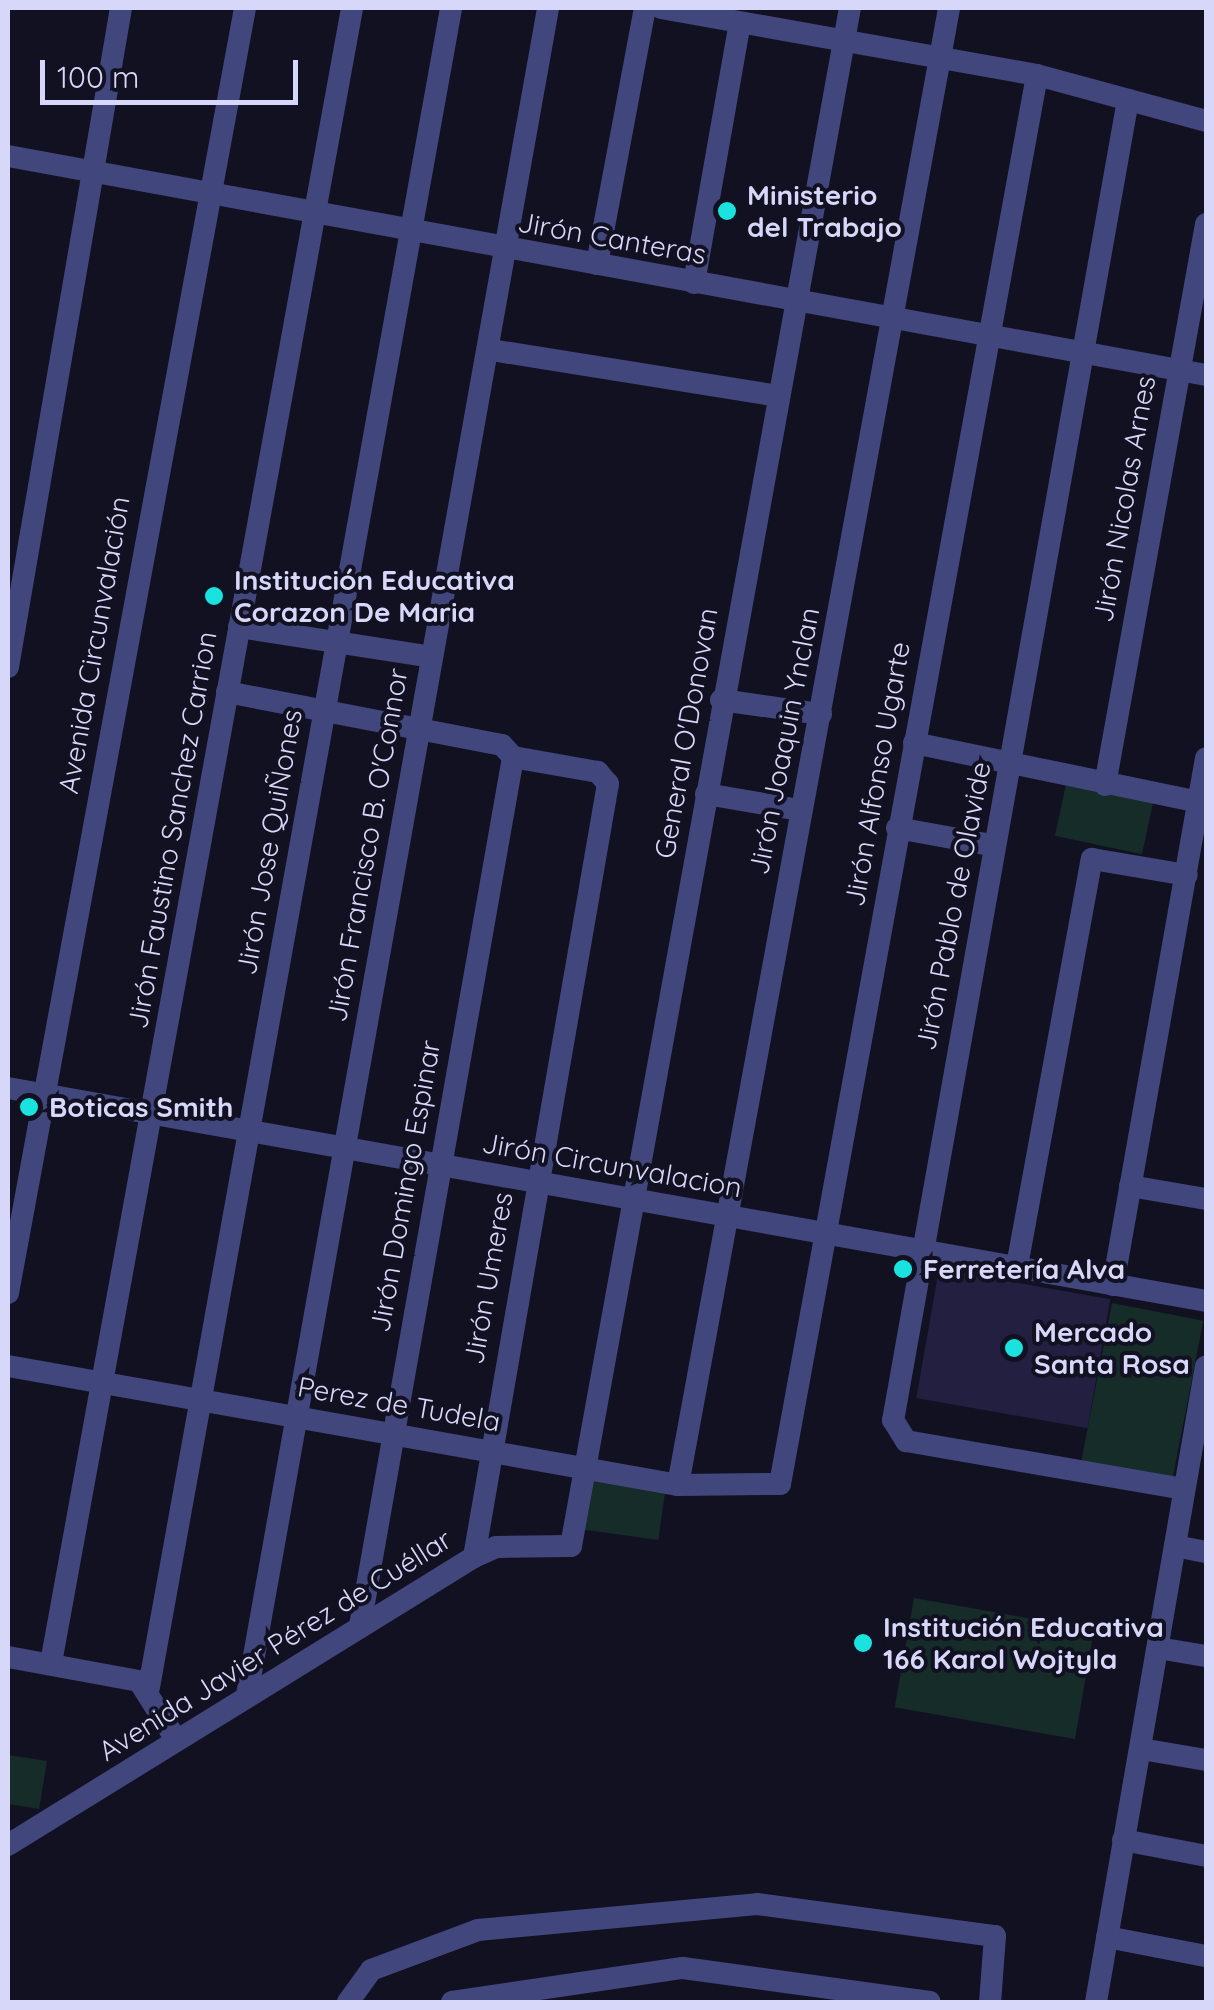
<!DOCTYPE html>
<html>
<head>
<meta charset="utf-8">
<style>
  body { margin:0 }
  #map { position:relative; width:1214px; height:2010px; overflow:hidden; background:#121122; font-family:Quicksand,sans-serif }
  div>[style] { position:absolute }
  .green>* { inset:0; background:#152c28; transform-origin:0 0 }
  .building>* { inset:0; background:#221f41; transform-origin:0 0 }
  .minor>* { height:22px; margin:-11px; padding:0 11px; transform-origin:11px; border-radius:11px; background:#41467c }
  .dots>* { width:28px; height:28px; translate:-50% -50%; box-sizing:border-box; border:5px solid #121122; border-radius:50% }
  span { translate:-50% -50%; white-space:nowrap; text-align:center; line-height:1.15; -webkit-text-stroke:8px #121122; paint-order:stroke }
  .poi-label { font-size:28px; color:#d7d7fa; font-weight:700 }
  .left { translate:0 -50%; text-align:left }
  .street-label { font-size:28px; color:#d7d7fa }
  .frame { position:absolute; inset:0; border:10px solid #d7d7fa; pointer-events:none }
  .scale { position:absolute; left:40px; top:60px; width:258px; height:45px; box-sizing:border-box; border:5px solid #d7d7fa; border-top:0; padding-left:12px; font-size:30px; line-height:35px; white-space:nowrap; color:#d7d7fa; -webkit-text-stroke:8px #121122; paint-order:stroke }
</style>
</head>
<body>
<div id="map">
  <div class="green">
    <div style="left:1066px;top:784px;width:89px;height:53px;rotate:12deg"></div>
    <div style="left:1112px;top:1303px;width:93px;height:162px;rotate:11deg"></div>
    <div style="left:590px;top:1480px;width:76px;height:50px;rotate:8deg"></div>
    <div style="left:914px;top:1598px;width:183px;height:111px;rotate:10deg"></div>
    <div style="clip-path:polygon(8px 1755px,47px 1761px,39px 1809px,8px 1804px)"></div>
  </div>
  <div class="building">
    <div style="left:939px;top:1269px;width:174px;height:131px;rotate:10deg"></div>
  </div>
  <div class="minor">
    <div style="left:661px;top:8px;width:382px;rotate:10.1deg"></div>
    <div style="left:1037px;top:75px;width:175px;rotate:15.2deg"></div>
    <div style="left:1128px;top:100px;width:1341px;rotate:100.09deg"></div>
    <div style="left:893px;top:1420px;width:25px;rotate:58deg"></div>
    <div style="left:906px;top:1441px;width:282px;rotate:9.8deg"></div>
    <div style="left:8px;top:156px;width:1218px;rotate:10.36deg"></div>
    <div style="left:597px;top:264px;width:260px;rotate:-79.4deg"></div>
    <div style="left:694px;top:283px;width:264px;rotate:-80deg"></div>
    <div style="left:491px;top:350px;width:290px;rotate:9.1deg"></div>
    <div style="left:239px;top:627px;width:195px;rotate:8.8deg"></div>
    <div style="left:8px;top:667px;width:669px;rotate:-80.27deg"></div>
    <div style="left:227px;top:692px;width:280px;rotate:10.9deg"></div>
    <div style="left:502px;top:745px;width:16px;rotate:47deg"></div>
    <div style="left:721px;top:700px;width:101px;rotate:8deg"></div>
    <div style="left:914px;top:743px;width:290px;rotate:11.7deg"></div>
    <div style="left:1105px;top:785px;width:570px;rotate:-79.79deg"></div>
    <div style="left:706px;top:794px;width:95px;rotate:9.7deg"></div>
    <div style="left:897px;top:828px;width:96px;rotate:10.3deg"></div>
    <div style="left:8px;top:1088px;width:1217px;rotate:10.08deg"></div>
    <div style="left:1130px;top:1186px;width:77px;rotate:9.7deg"></div>
    <div style="left:1017px;top:1266px;width:414px;rotate:-79.6deg"></div>
    <div style="left:1092px;top:859px;width:96px;rotate:9.6deg"></div>
    <div style="left:1113px;top:1285px;width:535px;rotate:-79.99deg"></div>
    <div style="left:8px;top:1293px;width:1307px;rotate:-79.55deg"></div>
    <div style="left:8px;top:1366px;width:680px;rotate:10.07deg"></div>
    <div style="left:678px;top:1485px;width:102px;rotate:-0.6deg"></div>
    <div style="left:780px;top:1484px;width:1432px;rotate:-79.66deg"></div>
    <div style="left:678px;top:1485px;width:1502px;rotate:-79.6deg"></div>
    <div style="left:1175px;top:1546px;width:32px;rotate:11deg"></div>
    <div style="left:474px;top:1557px;width:785px;rotate:-80.17deg"></div>
    <div style="left:608px;top:784px;width:16px;rotate:-130deg"></div>
    <div style="left:598px;top:772px;width:86px;rotate:-170deg"></div>
    <div style="left:360px;top:1626px;width:882px;rotate:-80.01deg"></div>
    <div style="left:1158px;top:1648px;width:49px;rotate:9.5deg"></div>
    <div style="left:8px;top:1657px;width:133px;rotate:10.4deg"></div>
    <div style="left:139px;top:1681px;width:67px;rotate:57.7deg"></div>
    <div style="left:51px;top:1663px;width:1682px;rotate:-79.69deg"></div>
    <div style="left:149px;top:1687px;width:1706px;rotate:-79.8deg"></div>
    <div style="left:247px;top:1695px;width:1714px;rotate:-79.88deg"></div>
    <div style="left:1141px;top:1749px;width:66px;rotate:9.6deg"></div>
    <div style="left:1123px;top:1840px;width:85px;rotate:10.9deg"></div>
    <div style="left:8px;top:1845px;width:548px;rotate:-31.72deg"></div>
    <div style="left:474px;top:1557px;width:24px;rotate:-24deg"></div>
    <div style="left:496px;top:1547px;width:75px;rotate:-0.8deg"></div>
    <div style="left:571px;top:1546px;width:1563px;rotate:-79.72deg"></div>
    <div style="left:1107px;top:1937px;width:101px;rotate:10.9deg"></div>
    <div style="left:348px;top:2002px;width:39px;rotate:-54deg"></div>
    <div style="left:371px;top:1970px;width:114px;rotate:-20.5deg"></div>
    <div style="left:478px;top:1930px;width:280px;rotate:-5.3deg"></div>
    <div style="left:757px;top:1904px;width:240px;rotate:7.7deg"></div>
    <div style="left:995px;top:1936px;width:66px;rotate:94.3deg"></div>
    <div style="left:452px;top:2002px;width:233px;rotate:-8.4deg"></div>
    <div style="left:683px;top:1968px;width:249px;rotate:7.8deg"></div>
    <div style="left:1096px;top:2002px;width:645px;rotate:-80.19deg"></div>
  </div>
  <div class="dots">
    <div style="left:727px;top:211px;background:#1ae3df"></div>
    <div style="left:214px;top:596px;background:#1ae3df"></div>
    <div style="left:29px;top:1107px;background:#1ae3df"></div>
    <div style="left:903px;top:1269px;background:#1ae3df"></div>
    <div style="left:1014px;top:1348px;background:#1ae3df"></div>
    <div style="left:863px;top:1643px;background:#1ae3df"></div>
  </div>
  <div class="poi-label">
    <span class="left" style="left:747px;top:211px">Ministerio<br>del Trabajo</span>
    <span class="left" style="left:234px;top:596px">Institución Educativa<br>Corazon De Maria</span>
    <span class="left" style="left:49px;top:1107px">Boticas Smith</span>
    <span class="left" style="left:923px;top:1269px">Ferretería Alva</span>
    <span class="left" style="left:1034px;top:1348px">Mercado<br>Santa Rosa</span>
    <span class="left" style="left:883px;top:1643px">Institución Educativa<br>166 Karol Wojtyla</span>
  </div>
  <div class="street-label">
    <span style="left:612px;top:238px;rotate:10deg">Jirón Canteras</span>
    <span style="left:1124px;top:499px;rotate:-80deg">Jirón Nicolas Arnes</span>
    <span style="left:94px;top:645px;rotate:-80deg">Avenida Circunvalación</span>
    <span style="left:686px;top:733px;rotate:-80deg">General O'Donovan</span>
    <span style="left:784px;top:741px;rotate:-79deg">Jirón Joaquin Ynclan</span>
    <span style="left:877px;top:774px;rotate:-80deg">Jirón Alfonso Ugarte</span>
    <span style="left:172px;top:830px;rotate:-80deg">Jirón Faustino Sanchez Carrion</span>
    <span style="left:269px;top:842px;rotate:-80deg">Jirón Jose QuiÑones</span>
    <span style="left:367px;top:845px;rotate:-80deg">Jirón Francisco B. O'Connor</span>
    <span style="left:953px;top:906px;rotate:-79deg">Jirón Pablo de Olavide</span>
    <span style="left:612px;top:1165px;rotate:10deg">Jirón Circunvalacion</span>
    <span style="left:405px;top:1186px;rotate:-80deg">Jirón Domingo Espinar</span>
    <span style="left:488px;top:1278px;rotate:-80deg">Jirón Umeres</span>
    <span style="left:399px;top:1404px;rotate:10deg">Perez de Tudela</span>
    <span style="left:275px;top:1645px;rotate:-32deg">Avenida Javier Pérez de Cuéllar</span>
  </div>
  <div class="frame"></div>
  <div class="scale">100 m</div>
</div>
</body>
</html>
